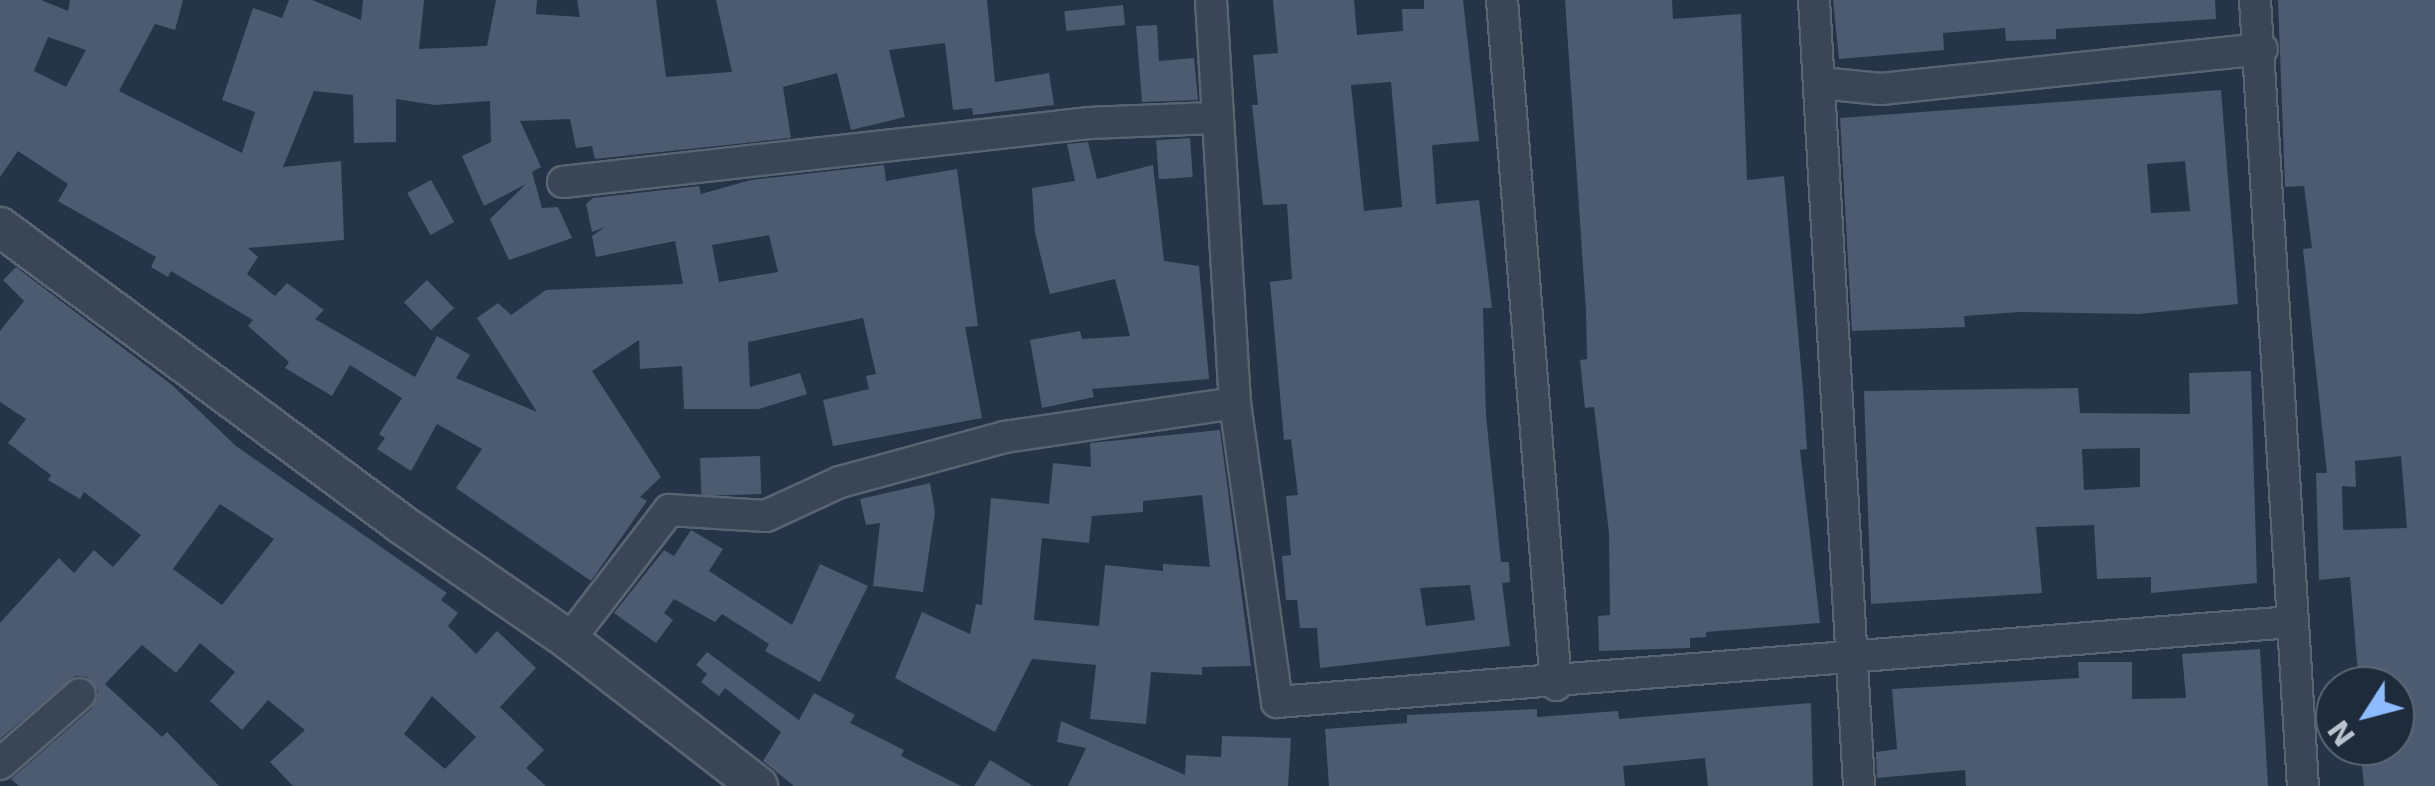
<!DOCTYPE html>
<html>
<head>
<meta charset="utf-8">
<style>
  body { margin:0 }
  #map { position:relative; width:2435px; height:786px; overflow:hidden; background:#253446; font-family:"DejaVu Sans",sans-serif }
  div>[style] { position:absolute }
  .building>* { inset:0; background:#4c5b6f; transform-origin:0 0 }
  .roads { filter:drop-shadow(2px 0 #596472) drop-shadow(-2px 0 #596472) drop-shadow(0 2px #596472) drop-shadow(0 -2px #596472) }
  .minor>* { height:30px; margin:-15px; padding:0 15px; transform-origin:15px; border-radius:15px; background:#3a4655 }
  .tertiary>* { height:38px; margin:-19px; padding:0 19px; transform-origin:19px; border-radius:19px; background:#3a4655 }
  span { translate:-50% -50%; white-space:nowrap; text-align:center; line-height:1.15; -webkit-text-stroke:9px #1e2b3a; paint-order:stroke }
  .north { position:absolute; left:2315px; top:666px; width:100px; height:100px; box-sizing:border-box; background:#1e2b3a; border:2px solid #5c6775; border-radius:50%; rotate:234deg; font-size:28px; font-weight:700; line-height:40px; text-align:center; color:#b8c1ce }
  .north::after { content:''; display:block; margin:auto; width:35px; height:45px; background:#8cbcff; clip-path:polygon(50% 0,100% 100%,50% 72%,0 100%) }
</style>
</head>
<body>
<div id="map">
  <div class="building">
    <div style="clip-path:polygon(evenodd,0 0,41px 0,68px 11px,70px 0,183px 0,175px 30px,155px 24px,119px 91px,242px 153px,255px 112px,222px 100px,253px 8px,282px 18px,289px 0,312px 0,361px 20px,363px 0,424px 0,419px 49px,487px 46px,496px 0,537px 0,536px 14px,580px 17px,577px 0,656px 0,666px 77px,732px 72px,716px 0,987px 0,995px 82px,1049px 73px,1054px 105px,973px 115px,972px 108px,953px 110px,945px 43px,889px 50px,905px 117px,851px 130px,837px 73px,783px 87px,791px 138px,595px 159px,592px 146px,576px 148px,570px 119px,520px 121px,541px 167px,532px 172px,542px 208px,558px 207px,572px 238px,509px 260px,490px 219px,526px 184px,484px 206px,462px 156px,491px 142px,490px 101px,435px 105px,396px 99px,396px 142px,354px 143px,353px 95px,314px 91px,283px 167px,341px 161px,344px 240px,248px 248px,258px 257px,247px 274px,275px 296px,287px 283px,324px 310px,315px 319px,415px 377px,437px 336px,470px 355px,456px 378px,537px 412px,477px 318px,498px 303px,511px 315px,546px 290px,683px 284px,675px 241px,596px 257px,592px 236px,605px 227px,592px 232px,586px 204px,593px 198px,699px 186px,701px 194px,751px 180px,884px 165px,886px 181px,957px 169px,978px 326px,965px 327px,982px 418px,833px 446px,823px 400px,869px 389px,866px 376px,876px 374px,863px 318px,748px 342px,750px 387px,800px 373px,807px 394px,759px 409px,684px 409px,682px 366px,640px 369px,639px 340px,592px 371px,661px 477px,640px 497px,647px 501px,591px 581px,456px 488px,482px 449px,437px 424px,411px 471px,377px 449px,385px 438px,379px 434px,402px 398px,350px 365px,332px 396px,285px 368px,289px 362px,248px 326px,253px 320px,171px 271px,168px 277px,151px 267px,156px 257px,58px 201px,68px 184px,18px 151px,0 177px,0 0,48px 37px,86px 50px,66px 87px,34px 71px,48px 37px,0 0,769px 235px,778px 272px,719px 282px,712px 245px,769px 235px)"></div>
    <div style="clip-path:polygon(evenodd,1273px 0,1354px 0,1357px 35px,1403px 31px,1402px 9px,1424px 9px,1424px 0,1463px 0,1479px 141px,1432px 145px,1436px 204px,1479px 200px,1492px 308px,1483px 308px,1486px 416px,1501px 562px,1509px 562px,1510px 582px,1502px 583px,1510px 646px,1320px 668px,1317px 628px,1300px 628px,1297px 600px,1286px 600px,1282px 556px,1291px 555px,1286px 496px,1298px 495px,1291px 439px,1284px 440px,1270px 282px,1292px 279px,1287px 204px,1263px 205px,1252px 105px,1258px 105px,1253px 55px,1278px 53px,1273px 0,1391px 82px,1402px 207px,1364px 211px,1351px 85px,1391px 82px,1273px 0,1470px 585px,1475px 620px,1426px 626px,1420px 588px,1470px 585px)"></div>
    <div style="clip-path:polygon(1565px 0,1672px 0,1673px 19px,1741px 14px,1747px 180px,1784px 176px,1803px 389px,1807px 449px,1800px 450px,1820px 623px,1706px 632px,1706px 637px,1690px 638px,1690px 648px,1599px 651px,1598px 616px,1610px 615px,1609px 533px,1594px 407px,1585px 408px,1580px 360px,1587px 359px,1586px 311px)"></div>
    <div style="clip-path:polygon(1833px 0,2215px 0,2216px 19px,2056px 29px,2056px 39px,2006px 41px,2005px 28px,1943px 33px,1944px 50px,1839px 59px)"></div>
    <div style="clip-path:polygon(evenodd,2278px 0,2435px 0,2435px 786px,2364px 786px,2360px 746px,2395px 746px,2395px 686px,2359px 686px,2350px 577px,2319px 580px,2316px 473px,2327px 473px,2303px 249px,2312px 248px,2304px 186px,2285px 187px,2278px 0,2401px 456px,2407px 528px,2343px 530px,2342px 486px,2356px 487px,2355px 461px,2401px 456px)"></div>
    <div style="left:1123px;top:5px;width:20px;height:59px;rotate:84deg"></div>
    <div style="clip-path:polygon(1157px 25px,1159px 61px,1194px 58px,1198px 100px,1142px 102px,1136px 26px)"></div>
    <div style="clip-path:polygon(evenodd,2221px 90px,2238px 304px,2139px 314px,2020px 312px,1964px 316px,1965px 327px,1852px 331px,1840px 118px,2221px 90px,2185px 161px,2190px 211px,2151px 213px,2147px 164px,2185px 161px)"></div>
    <div style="left:1190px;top:138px;width:39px;height:34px;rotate:86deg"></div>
    <div style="clip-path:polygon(1088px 142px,1097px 179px,1153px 165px,1164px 261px,1199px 266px,1209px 379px,1092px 389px,1094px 397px,1042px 408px,1030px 340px,1080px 331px,1082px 339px,1130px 336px,1115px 279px,1050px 294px,1035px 233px,1032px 188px,1075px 181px,1067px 144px)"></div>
    <div style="left:431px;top:180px;width:48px;height:27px;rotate:61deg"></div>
    <div style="clip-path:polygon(evenodd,16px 267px,172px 385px,236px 446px,447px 593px,441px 600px,458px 613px,448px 626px,476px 654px,497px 631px,536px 668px,500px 707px,544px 750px,526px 768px,546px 786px,293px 786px,270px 762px,305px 730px,268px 700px,242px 730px,210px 701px,235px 672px,200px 643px,176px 673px,142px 645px,105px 684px,162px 737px,167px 732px,219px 786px,19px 786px,11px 779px,92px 708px,98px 691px,87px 677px,75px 676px,0 739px,0 623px,59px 558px,74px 573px,94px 550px,113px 567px,141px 535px,84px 492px,80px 499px,48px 480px,51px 475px,8px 443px,26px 419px,0 402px,0 331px,24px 301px,3px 280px,16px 267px,220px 504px,274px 539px,222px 605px,173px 569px,220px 504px,16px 267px,432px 696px,476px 737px,445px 769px,404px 734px,432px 696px)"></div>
    <div style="left:427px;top:280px;width:39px;height:32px;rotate:46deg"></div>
    <div style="clip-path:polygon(evenodd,2251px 371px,2257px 583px,2151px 593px,2151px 577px,2097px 579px,2094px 525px,2036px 527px,2042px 593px,1871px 604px,1864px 391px,2078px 388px,2080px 413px,2190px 414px,2189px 373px,2251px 371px,2140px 448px,2140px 487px,2084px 490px,2082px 449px,2140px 448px)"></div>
    <div style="clip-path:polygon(evenodd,1220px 430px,1251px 666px,1202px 667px,1202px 675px,1151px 672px,1146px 724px,1090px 719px,1096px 665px,1032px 659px,995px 732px,895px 678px,922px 612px,970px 634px,976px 604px,982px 605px,991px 498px,1049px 504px,1053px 463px,1091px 467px,1090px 443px,1220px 430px,1202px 495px,1210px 567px,1163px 564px,1163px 571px,1105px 565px,1099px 626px,1034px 620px,1042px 538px,1089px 543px,1092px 516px,1143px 512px,1143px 501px,1202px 495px)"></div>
    <div style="left:760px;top:456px;width:38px;height:60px;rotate:88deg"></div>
    <div style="clip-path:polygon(930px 483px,935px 512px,923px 592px,873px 586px,880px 523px,866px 525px,860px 499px)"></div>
    <div style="clip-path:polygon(691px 530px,723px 549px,709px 571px,792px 625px,820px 564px,868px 586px,820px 682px,765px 651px,769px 644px,722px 614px,715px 622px,674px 599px,664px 613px,673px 620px,656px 643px,614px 613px,664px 550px,674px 556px)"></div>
    <div style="clip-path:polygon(2260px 649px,2268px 786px,1966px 786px,1965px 770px,1877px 778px,1876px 752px,1897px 749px,1892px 689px,2079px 678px,2078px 662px,2132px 662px,2132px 699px,2186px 698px,2182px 654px)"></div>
    <div style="clip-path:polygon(707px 652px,799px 720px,814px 693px,855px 715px,850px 723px,904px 750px,901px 756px,961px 786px,794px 786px,763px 761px,781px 732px,725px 688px,719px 696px,701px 682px,707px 674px,696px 665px)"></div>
    <div style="clip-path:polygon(1811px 703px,1813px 786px,1708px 786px,1705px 758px,1623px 766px,1625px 786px,1329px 786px,1325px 729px,1407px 723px,1407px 715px,1537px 709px,1537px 717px,1618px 711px,1619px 719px)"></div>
    <div style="clip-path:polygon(1061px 721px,1185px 775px,1186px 755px,1221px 757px,1222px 736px,1291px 738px,1288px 786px,1068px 786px,1086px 748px,1057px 742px)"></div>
    <div style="clip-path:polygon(990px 760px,1033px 786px,974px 786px)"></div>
  </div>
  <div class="roads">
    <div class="minor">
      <div style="left:1211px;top:0;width:404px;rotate:86.6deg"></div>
      <div style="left:1235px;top:403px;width:302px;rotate:82deg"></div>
      <div style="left:1277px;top:702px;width:1017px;rotate:-4.51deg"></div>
      <div style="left:1502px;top:0;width:687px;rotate:85.49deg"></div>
      <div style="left:1814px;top:0;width:787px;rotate:86.72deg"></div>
      <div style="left:2255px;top:0;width:787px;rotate:86.51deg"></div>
      <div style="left:1820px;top:83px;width:61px;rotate:5.6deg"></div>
      <div style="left:1881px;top:89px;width:383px;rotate:-6deg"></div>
      <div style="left:563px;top:182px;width:529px;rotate:-6.4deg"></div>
      <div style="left:1089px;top:123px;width:124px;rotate:-2.3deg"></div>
      <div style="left:569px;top:640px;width:164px;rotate:-52.4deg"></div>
      <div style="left:669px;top:510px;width:97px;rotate:3.5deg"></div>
      <div style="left:766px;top:516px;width:81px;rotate:-24.7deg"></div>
      <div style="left:840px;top:482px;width:171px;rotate:-15.3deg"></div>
      <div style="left:1005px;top:437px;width:232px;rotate:-8.4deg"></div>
      <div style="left:0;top:764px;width:106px;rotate:-41.2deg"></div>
    </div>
    <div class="tertiary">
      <div style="left:0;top:227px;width:499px;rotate:36.5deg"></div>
      <div style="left:401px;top:524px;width:204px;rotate:34.6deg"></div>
      <div style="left:569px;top:640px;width:239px;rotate:37.7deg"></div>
    </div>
  </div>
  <div class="north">N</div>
</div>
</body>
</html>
